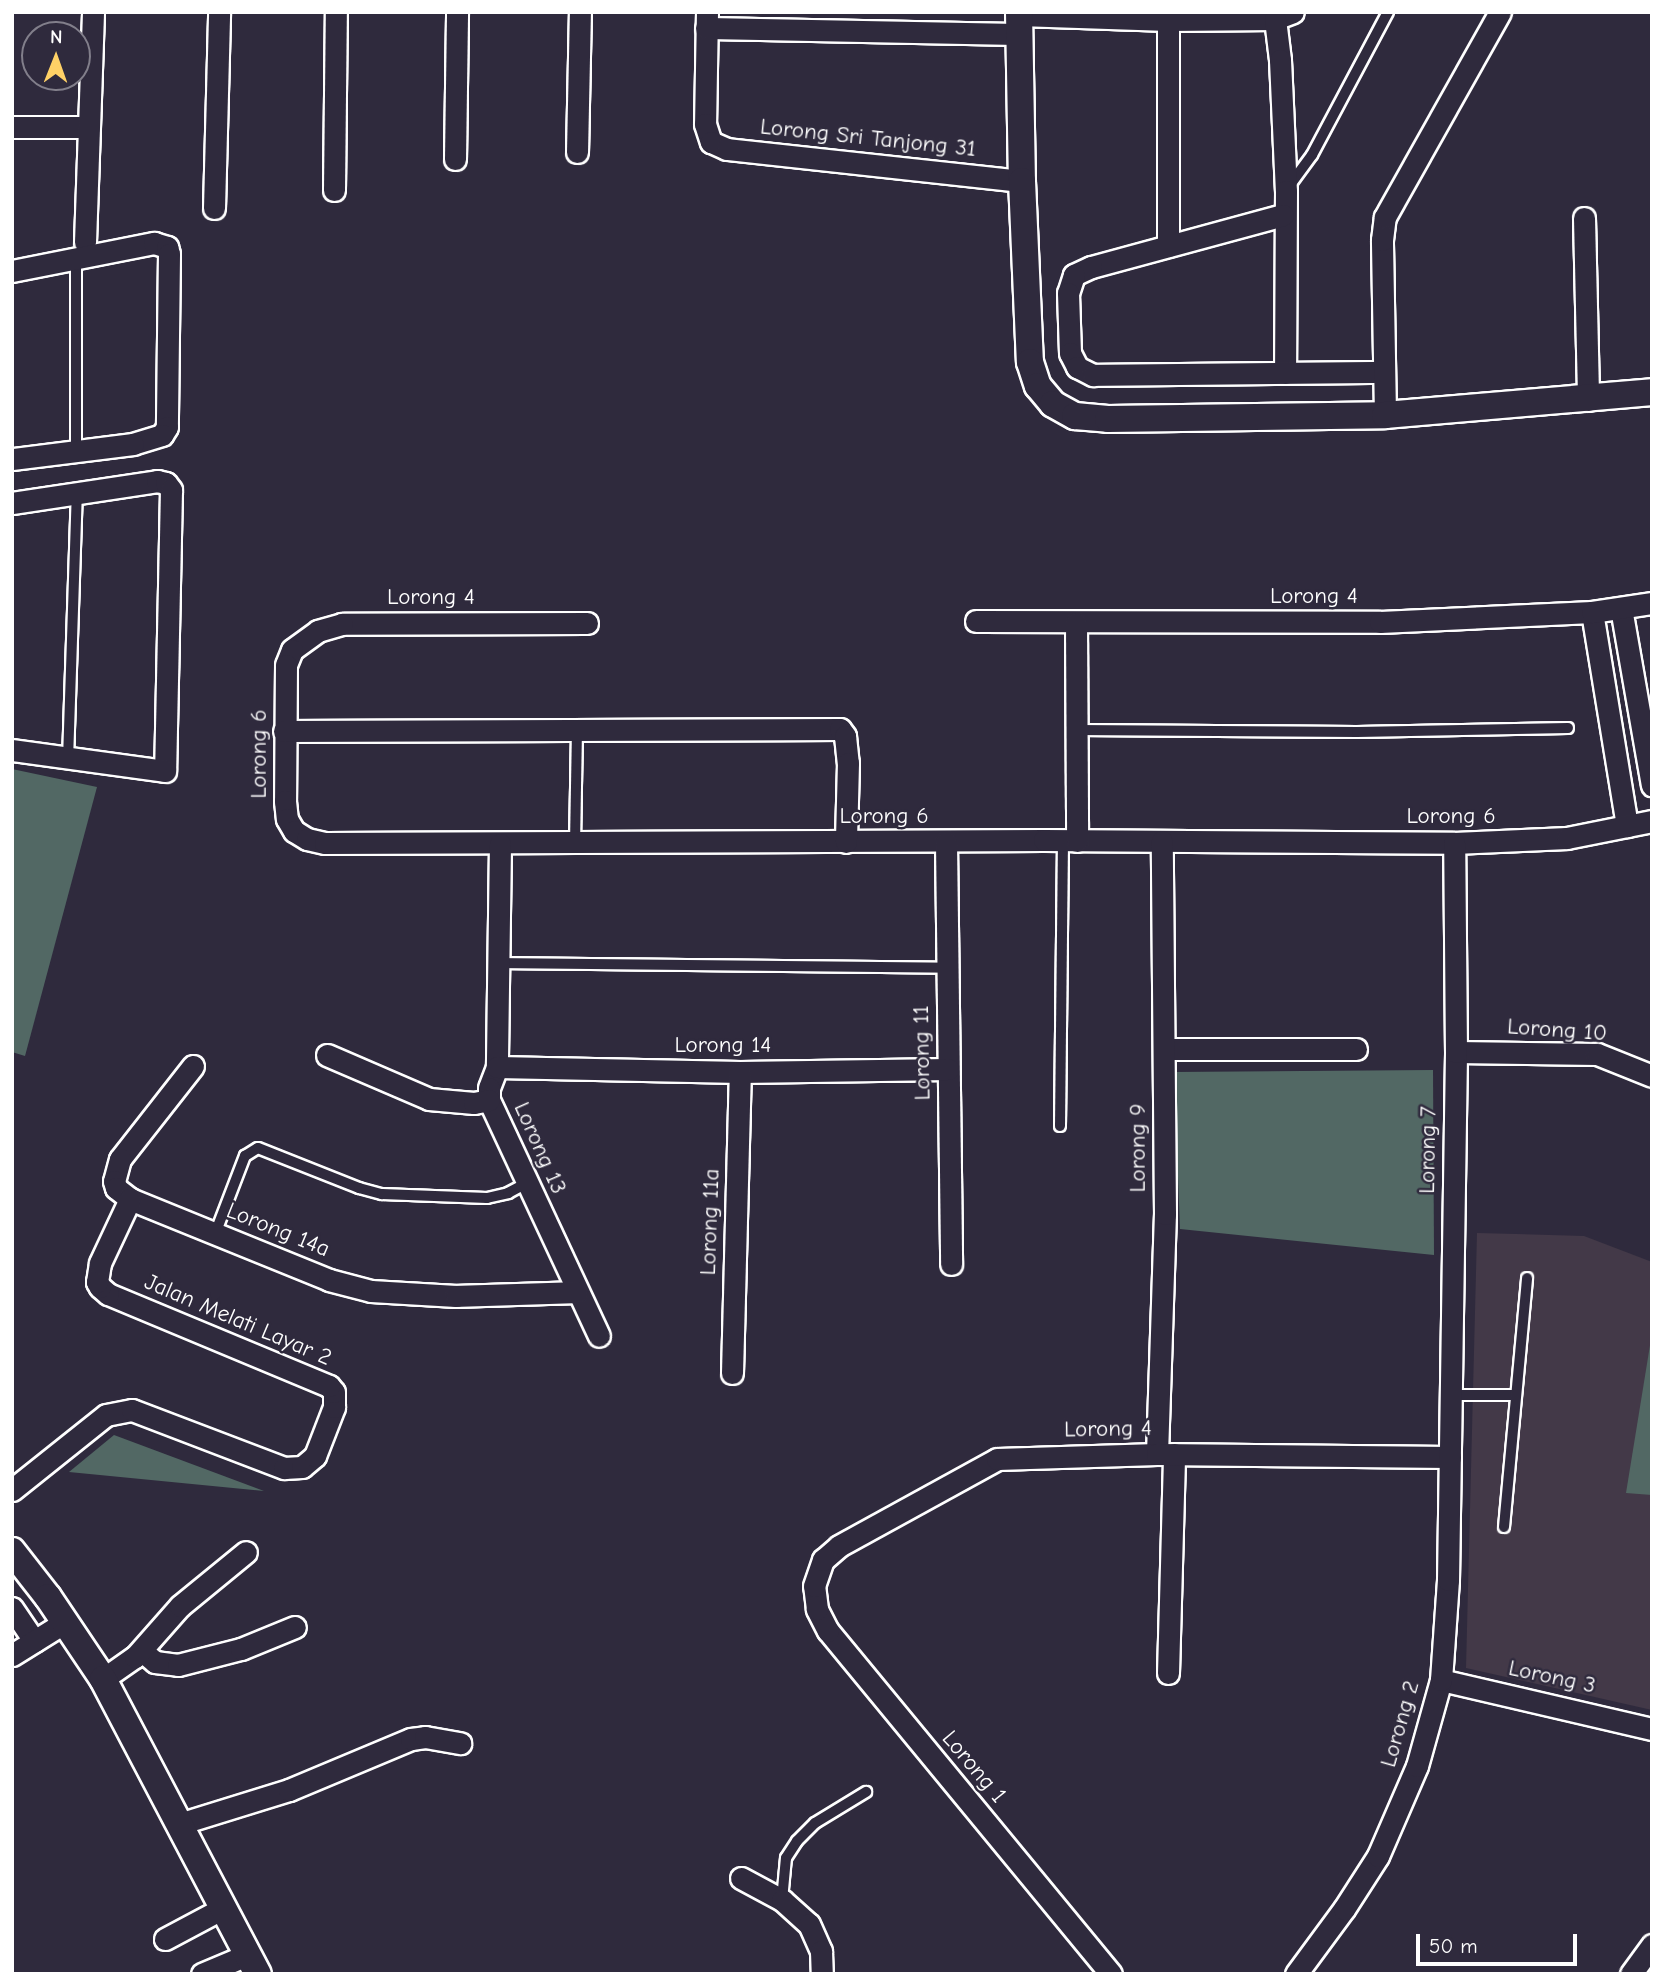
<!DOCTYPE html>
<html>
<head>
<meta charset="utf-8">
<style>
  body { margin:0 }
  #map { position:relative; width:1664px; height:1986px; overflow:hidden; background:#2f2a3d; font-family:"Comic Neue",sans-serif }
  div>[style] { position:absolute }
  .built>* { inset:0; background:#433948 }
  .green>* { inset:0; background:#526864 }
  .roads { filter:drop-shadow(2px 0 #fff) drop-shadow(-2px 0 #fff) drop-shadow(0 2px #fff) drop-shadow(0 -2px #fff) }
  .service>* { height:10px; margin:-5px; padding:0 5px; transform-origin:5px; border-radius:5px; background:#2f2a3d }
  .minor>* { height:21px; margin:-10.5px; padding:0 10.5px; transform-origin:10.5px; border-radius:10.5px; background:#2f2a3d }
  .tertiary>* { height:26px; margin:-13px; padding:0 13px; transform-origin:13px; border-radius:13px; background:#2f2a3d }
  span { translate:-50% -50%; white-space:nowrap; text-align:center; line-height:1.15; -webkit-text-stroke:5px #2f2a3d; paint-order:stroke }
  .street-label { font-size:23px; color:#fff }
  .frame { position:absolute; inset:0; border:14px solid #fff; pointer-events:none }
  .north { position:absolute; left:21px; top:21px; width:70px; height:70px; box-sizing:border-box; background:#2f2a3d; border:2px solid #827f8b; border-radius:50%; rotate:1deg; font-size:19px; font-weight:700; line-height:28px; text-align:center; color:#fff }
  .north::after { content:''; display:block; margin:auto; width:24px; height:32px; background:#ffd166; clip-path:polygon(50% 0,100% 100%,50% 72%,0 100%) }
  .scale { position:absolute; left:1416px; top:1934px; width:161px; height:32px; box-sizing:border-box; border:4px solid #fff; border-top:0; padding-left:9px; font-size:21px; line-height:24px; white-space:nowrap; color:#fff; -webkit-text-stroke:5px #2f2a3d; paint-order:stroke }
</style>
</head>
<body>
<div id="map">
  <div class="built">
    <div style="clip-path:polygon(1477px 1233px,1584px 1236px,1652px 1262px,1652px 1710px,1466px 1668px)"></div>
  </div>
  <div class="green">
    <div style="clip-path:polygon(12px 769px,97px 787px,25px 1056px,12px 1052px)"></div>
    <div style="clip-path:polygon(1433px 1070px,1434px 1255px,1180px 1229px,1174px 1072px)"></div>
    <div style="clip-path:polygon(1652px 1333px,1652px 1495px,1626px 1493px)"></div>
    <div style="clip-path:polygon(114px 1435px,264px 1491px,69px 1472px)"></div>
  </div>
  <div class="roads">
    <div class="service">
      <div style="left:1287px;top:189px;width:42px;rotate:-53.7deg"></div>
      <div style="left:1312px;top:155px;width:162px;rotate:-62deg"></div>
      <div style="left:76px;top:259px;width:193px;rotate:90deg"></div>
      <div style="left:1077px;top:730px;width:280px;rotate:0.4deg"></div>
      <div style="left:1357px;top:732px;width:211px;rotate:-1.1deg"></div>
      <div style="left:68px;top:760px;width:266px;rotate:-88.1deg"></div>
      <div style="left:575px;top:844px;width:113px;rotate:-89deg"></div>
      <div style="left:499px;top:963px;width:448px;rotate:0.6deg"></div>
      <div style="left:1060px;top:1126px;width:286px;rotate:-89.4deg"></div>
      <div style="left:215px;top:1234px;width:84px;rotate:-69deg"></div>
      <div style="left:245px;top:1156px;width:15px;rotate:-32deg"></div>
      <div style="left:258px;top:1148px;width:109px;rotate:21.6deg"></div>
      <div style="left:359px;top:1188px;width:24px;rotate:15deg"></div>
      <div style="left:382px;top:1194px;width:105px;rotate:2.2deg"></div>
      <div style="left:487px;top:1198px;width:22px;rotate:-13deg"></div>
      <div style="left:508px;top:1193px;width:21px;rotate:-28deg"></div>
      <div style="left:1450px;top:1395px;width:64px"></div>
      <div style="left:1504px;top:1527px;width:250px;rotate:-84.7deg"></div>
      <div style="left:782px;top:1900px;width:42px;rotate:-84.6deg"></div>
      <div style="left:786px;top:1858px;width:20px;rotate:-57deg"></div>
      <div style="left:797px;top:1841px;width:25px;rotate:-45deg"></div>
      <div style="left:815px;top:1823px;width:60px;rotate:-31.3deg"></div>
    </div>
    <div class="minor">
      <div style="left:707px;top:12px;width:112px;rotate:91deg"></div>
      <div style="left:705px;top:124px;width:19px;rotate:72deg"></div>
      <div style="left:711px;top:142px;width:17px;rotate:24deg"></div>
      <div style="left:727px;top:149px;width:297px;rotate:6.2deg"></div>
      <div style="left:1019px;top:15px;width:149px;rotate:1.9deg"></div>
      <div style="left:1168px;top:20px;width:107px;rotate:-0.5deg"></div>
      <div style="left:1275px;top:19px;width:19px;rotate:-21deg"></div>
      <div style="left:1275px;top:19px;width:41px;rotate:83deg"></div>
      <div style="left:1280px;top:60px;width:131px;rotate:87.4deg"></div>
      <div style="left:1286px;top:191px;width:182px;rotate:90.3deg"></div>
      <div style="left:706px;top:28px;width:313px;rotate:1.1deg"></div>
      <div style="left:12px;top:127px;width:77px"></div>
      <div style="left:577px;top:152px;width:140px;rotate:-88.8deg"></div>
      <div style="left:455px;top:159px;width:147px;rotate:-89.2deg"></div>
      <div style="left:334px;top:190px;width:178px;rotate:-89.4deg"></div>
      <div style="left:214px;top:208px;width:196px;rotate:-88.5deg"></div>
      <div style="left:1283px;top:215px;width:199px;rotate:164.8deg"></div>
      <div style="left:1091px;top:267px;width:19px;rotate:155deg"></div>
      <div style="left:1074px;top:275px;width:19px;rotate:108deg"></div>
      <div style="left:1068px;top:293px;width:60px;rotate:88.1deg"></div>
      <div style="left:1070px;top:353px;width:16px;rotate:63deg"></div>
      <div style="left:1077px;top:367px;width:18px;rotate:27deg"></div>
      <div style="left:1093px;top:375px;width:291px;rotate:-0.6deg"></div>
      <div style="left:1584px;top:218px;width:182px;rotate:88.7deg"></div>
      <div style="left:85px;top:242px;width:230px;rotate:-88deg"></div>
      <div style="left:1168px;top:246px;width:226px;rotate:-90deg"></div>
      <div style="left:12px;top:271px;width:145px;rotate:-11.2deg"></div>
      <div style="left:154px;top:243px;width:14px;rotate:17deg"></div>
      <div style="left:167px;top:247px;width:7px;rotate:74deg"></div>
      <div style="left:169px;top:254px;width:173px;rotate:90.7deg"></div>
      <div style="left:167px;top:427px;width:9px;rotate:122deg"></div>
      <div style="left:162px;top:435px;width:30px;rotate:163deg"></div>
      <div style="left:133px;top:444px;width:122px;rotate:172.9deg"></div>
      <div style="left:1385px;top:415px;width:175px;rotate:-91deg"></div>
      <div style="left:1382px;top:240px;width:23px;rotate:-83deg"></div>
      <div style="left:1385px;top:217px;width:235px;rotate:-60.7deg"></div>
      <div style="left:12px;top:503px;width:147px;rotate:-8.6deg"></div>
      <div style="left:157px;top:481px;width:9px;rotate:13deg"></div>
      <div style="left:166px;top:483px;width:9px;rotate:54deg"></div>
      <div style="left:171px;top:490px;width:281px;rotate:91.2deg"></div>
      <div style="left:165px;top:771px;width:154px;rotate:-172.2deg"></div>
      <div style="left:1621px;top:608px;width:180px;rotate:80.1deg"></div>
      <div style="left:1592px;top:612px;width:217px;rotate:80.7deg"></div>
      <div style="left:976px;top:621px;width:404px;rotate:0.1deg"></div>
      <div style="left:1380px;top:622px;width:212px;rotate:-2.7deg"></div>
      <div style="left:1592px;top:612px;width:61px;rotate:-8.5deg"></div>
      <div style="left:587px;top:623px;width:245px;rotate:179.8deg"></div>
      <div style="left:342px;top:624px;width:25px;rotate:164deg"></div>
      <div style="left:318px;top:631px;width:32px;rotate:144deg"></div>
      <div style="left:292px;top:650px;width:16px;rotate:112deg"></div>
      <div style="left:286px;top:665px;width:136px;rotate:90.4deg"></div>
      <div style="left:285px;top:801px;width:18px;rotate:84deg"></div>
      <div style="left:287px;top:819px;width:14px;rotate:60deg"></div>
      <div style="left:294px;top:831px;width:15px;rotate:32deg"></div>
      <div style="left:307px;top:839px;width:18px;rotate:13deg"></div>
      <div style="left:325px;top:843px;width:719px;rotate:-0.24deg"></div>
      <div style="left:1044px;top:840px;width:410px;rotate:0.4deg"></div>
      <div style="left:1454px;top:843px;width:113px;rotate:-2.5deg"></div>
      <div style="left:1567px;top:838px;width:87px;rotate:-11.3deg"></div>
      <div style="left:1076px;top:623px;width:218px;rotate:89.7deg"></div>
      <div style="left:284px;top:731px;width:556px;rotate:-0.21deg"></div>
      <div style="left:840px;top:729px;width:9px;rotate:54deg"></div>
      <div style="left:845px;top:736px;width:27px;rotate:84deg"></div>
      <div style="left:848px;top:763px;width:79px;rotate:91.5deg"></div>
      <div style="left:946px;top:842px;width:422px;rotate:89.3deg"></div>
      <div style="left:500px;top:844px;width:223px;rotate:90.8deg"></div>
      <div style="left:497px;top:1067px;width:22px;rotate:111deg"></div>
      <div style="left:489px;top:1088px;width:12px;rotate:90deg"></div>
      <div style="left:489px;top:1100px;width:260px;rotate:65deg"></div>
      <div style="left:1164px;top:1049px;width:192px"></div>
      <div style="left:1456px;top:1052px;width:141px;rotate:0.8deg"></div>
      <div style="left:1597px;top:1054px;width:59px;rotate:21.8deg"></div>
      <div style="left:327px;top:1055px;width:111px;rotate:23.3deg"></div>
      <div style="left:429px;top:1099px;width:45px;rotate:5.1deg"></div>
      <div style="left:474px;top:1103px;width:15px;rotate:-11deg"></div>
      <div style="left:193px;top:1066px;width:118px;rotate:128.1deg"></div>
      <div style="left:120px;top:1159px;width:23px;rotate:105deg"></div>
      <div style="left:114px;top:1181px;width:7px;rotate:74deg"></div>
      <div style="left:116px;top:1188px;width:18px;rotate:38deg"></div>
      <div style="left:130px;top:1199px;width:215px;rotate:22.1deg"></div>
      <div style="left:329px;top:1280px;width:43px;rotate:14.7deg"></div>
      <div style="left:371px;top:1291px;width:85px;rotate:3.4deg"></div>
      <div style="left:456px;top:1296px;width:121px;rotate:-1.9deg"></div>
      <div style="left:497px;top:1067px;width:243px;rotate:1.2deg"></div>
      <div style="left:740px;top:1072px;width:208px;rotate:-0.8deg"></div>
      <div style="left:732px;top:1373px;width:301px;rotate:-88.5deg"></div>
      <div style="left:1157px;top:1454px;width:240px;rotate:-88.1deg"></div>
      <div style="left:1165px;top:1214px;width:373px;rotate:-90.5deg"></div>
      <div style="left:12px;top:1490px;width:120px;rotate:-38.6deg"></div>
      <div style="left:106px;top:1415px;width:26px;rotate:-11deg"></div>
      <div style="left:132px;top:1410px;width:163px;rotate:20.9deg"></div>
      <div style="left:284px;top:1468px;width:18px;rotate:-3deg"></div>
      <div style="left:302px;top:1467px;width:17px;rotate:-40deg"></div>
      <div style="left:315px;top:1456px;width:53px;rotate:-68.8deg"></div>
      <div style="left:334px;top:1407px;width:15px;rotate:-90deg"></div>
      <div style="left:334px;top:1392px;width:8px;rotate:-130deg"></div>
      <div style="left:329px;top:1386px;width:239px;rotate:-157.4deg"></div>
      <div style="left:108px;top:1294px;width:11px;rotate:-139deg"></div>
      <div style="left:100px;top:1287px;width:6px;rotate:-121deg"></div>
      <div style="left:97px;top:1282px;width:19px;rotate:-81deg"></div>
      <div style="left:100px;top:1263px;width:71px;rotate:-64.9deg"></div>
      <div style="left:12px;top:1608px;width:40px;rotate:56deg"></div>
      <div style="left:142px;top:1651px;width:17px;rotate:40deg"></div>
      <div style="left:155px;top:1662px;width:23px;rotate:7deg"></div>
      <div style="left:178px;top:1665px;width:65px;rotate:-14.3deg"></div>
      <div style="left:241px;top:1649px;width:58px;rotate:-22.2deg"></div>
      <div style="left:12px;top:1655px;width:62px;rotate:-31.9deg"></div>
      <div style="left:1168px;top:1673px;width:219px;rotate:-88.4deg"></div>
      <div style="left:103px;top:1679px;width:39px;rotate:-35deg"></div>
      <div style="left:135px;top:1657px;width:68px;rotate:-48.6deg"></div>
      <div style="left:180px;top:1606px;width:85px;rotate:-39.3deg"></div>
      <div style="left:1441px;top:1680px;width:217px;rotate:13.1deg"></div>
      <div style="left:179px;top:1824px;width:115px;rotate:-17.2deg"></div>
      <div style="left:289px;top:1790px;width:132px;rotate:-22.7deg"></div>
      <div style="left:411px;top:1739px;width:14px;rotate:-8deg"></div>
      <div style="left:425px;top:1737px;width:36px;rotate:10deg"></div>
      <div style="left:741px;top:1878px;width:47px;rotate:28.2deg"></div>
      <div style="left:782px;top:1900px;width:36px;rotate:42deg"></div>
      <div style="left:809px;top:1924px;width:30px;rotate:66deg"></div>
      <div style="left:821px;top:1951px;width:23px;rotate:88deg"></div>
      <div style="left:165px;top:1939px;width:66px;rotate:-28.1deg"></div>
      <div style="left:202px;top:1974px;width:49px;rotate:-22.9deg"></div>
      <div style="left:1111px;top:1974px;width:445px;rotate:-129.5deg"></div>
      <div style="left:828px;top:1631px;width:25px;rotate:-117deg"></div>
      <div style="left:817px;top:1609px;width:23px;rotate:-97deg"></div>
      <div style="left:814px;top:1586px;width:28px;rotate:-71deg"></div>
      <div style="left:823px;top:1560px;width:21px;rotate:-41deg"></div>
      <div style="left:839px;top:1546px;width:180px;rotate:-28.8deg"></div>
      <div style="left:997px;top:1459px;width:160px;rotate:-1.8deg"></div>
      <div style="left:1157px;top:1454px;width:293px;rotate:0.6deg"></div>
      <div style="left:1296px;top:1974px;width:81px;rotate:-53.6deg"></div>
      <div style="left:1344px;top:1909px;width:63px;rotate:-57.3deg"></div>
      <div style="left:1378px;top:1856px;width:98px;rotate:-66.6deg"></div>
      <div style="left:1417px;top:1766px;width:89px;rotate:-74.4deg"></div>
      <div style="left:1441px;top:1680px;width:100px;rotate:-86deg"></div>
      <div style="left:1448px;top:1580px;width:528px;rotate:-89.13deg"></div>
      <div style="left:1456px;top:1052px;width:209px;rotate:-90.5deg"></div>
      <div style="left:1631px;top:1974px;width:36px;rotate:-54deg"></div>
    </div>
    <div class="tertiary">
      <div style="left:1019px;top:12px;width:169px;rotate:89deg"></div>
      <div style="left:1022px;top:181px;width:181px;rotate:87.5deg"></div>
      <div style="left:1030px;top:362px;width:25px;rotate:72deg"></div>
      <div style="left:1038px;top:386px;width:23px;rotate:50deg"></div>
      <div style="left:1053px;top:404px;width:25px;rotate:29deg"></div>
      <div style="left:1075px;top:416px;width:33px;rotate:5deg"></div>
      <div style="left:1108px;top:419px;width:277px;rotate:-0.8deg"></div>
      <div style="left:1385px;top:415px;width:268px;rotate:-4.9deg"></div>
      <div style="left:12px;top:1551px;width:58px;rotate:52deg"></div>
      <div style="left:48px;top:1597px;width:99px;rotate:56.1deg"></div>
      <div style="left:103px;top:1679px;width:333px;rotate:62.3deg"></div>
    </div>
  </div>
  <div class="street-label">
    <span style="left:868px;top:138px;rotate:6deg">Lorong Sri Tanjong 31</span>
    <span style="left:1314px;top:596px">Lorong 4</span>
    <span style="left:431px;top:597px">Lorong 4</span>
    <span style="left:259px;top:754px;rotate:-90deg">Lorong 6</span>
    <span style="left:884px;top:816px">Lorong 6</span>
    <span style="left:1451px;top:816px">Lorong 6</span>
    <span style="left:1557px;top:1030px;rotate:4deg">Lorong 10</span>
    <span style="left:723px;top:1045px">Lorong 14</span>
    <span style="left:922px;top:1053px;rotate:-91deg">Lorong 11</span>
    <span style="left:540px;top:1148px;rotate:66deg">Lorong 13</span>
    <span style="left:1138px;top:1148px;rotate:-90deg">Lorong 9</span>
    <span style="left:1428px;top:1150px;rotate:-89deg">Lorong 7</span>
    <span style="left:710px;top:1222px;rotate:-88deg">Lorong 11a</span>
    <span style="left:278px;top:1230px;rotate:22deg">Lorong 14a</span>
    <span style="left:238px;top:1320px;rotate:23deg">Jalan Melati Layar 2</span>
    <span style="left:1108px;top:1429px;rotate:-1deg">Lorong 4</span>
    <span style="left:1552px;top:1677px;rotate:12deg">Lorong 3</span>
    <span style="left:1400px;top:1724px;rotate:-74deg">Lorong 2</span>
    <span style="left:974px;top:1767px;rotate:50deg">Lorong 1</span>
  </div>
  <div class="frame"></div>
  <div class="north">N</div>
  <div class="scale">50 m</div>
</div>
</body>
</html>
